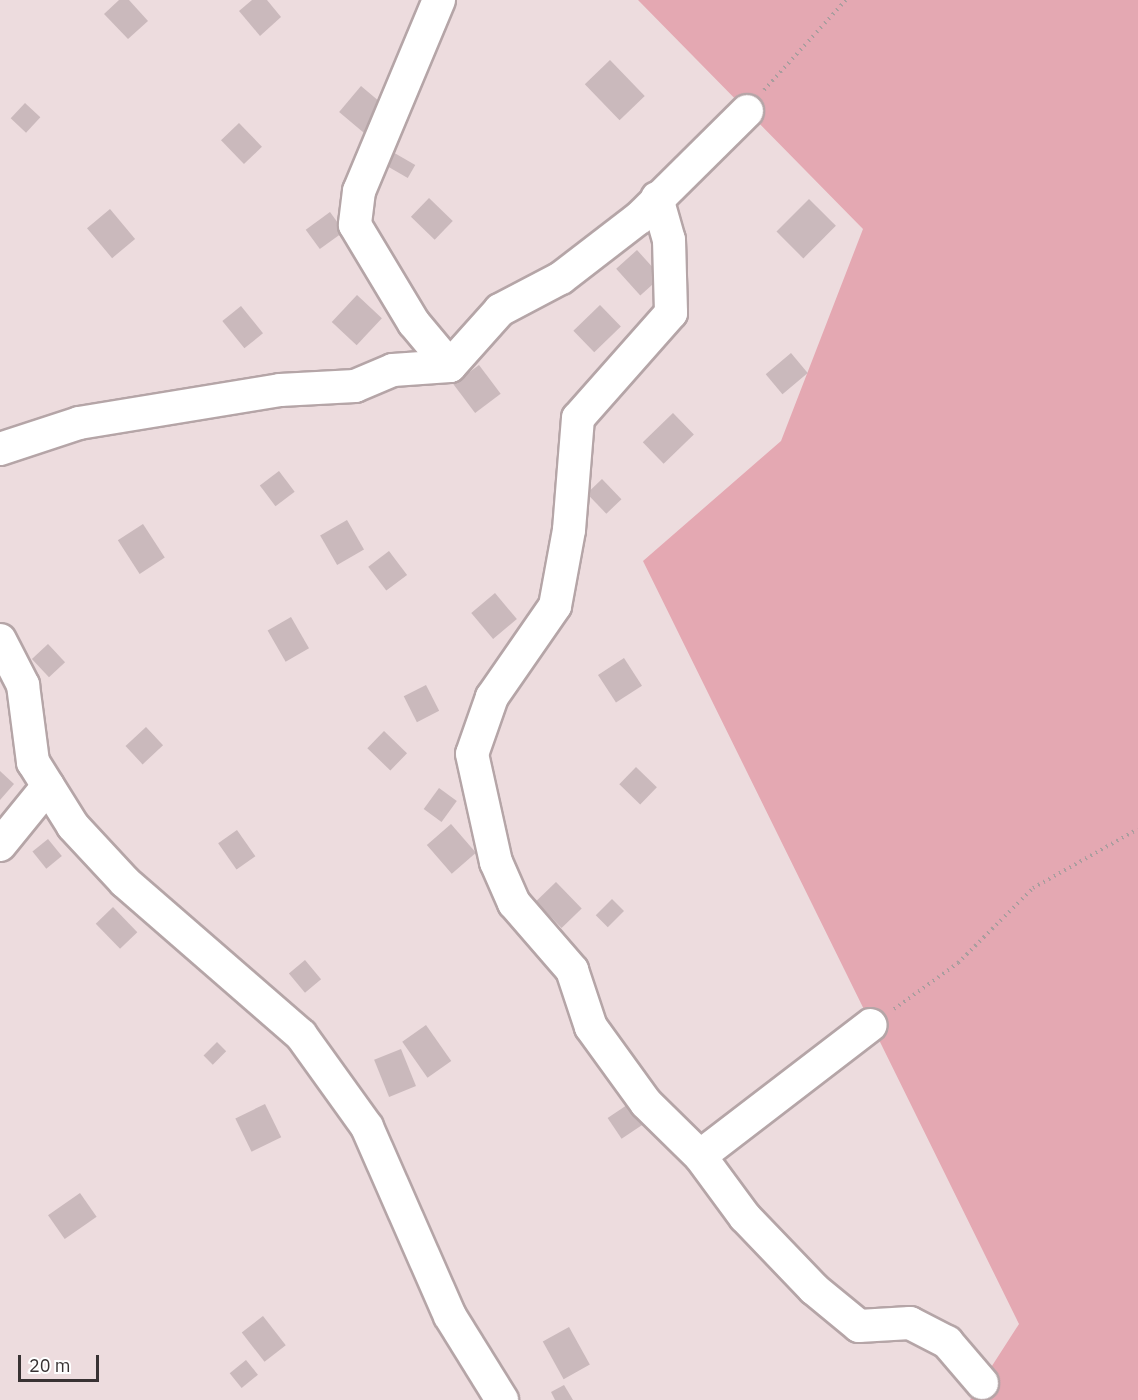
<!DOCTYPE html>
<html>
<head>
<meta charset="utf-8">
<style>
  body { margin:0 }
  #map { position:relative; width:1138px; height:1400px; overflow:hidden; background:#eddcde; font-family:"IBM Plex Sans",sans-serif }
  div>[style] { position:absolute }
  .green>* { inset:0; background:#e4a8b2 }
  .building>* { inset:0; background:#cab9bc; transform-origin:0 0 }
  .path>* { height:4px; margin-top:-2px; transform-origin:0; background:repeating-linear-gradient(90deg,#aa9d9e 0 1.5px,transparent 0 6px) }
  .roads { filter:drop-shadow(2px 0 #b5a5a7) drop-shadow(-2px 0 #b5a5a7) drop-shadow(0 2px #b5a5a7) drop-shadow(0 -2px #b5a5a7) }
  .minor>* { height:32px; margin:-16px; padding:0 16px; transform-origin:16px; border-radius:16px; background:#fff }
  span { translate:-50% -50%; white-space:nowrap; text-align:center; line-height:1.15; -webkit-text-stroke:5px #fff; paint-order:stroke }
  .scale { position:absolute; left:18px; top:1355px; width:81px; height:27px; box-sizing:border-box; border:3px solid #383233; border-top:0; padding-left:8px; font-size:18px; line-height:21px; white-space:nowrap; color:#383233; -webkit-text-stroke:4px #fff; paint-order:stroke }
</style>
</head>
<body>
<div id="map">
  <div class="green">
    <div style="clip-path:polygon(638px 0,1138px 0,1138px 1400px,970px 1400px,1019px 1324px,643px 561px,781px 441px,863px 229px)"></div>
  </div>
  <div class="building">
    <div style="clip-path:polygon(119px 0,129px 0,148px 21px,128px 39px,104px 14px)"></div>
    <div style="clip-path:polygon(252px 0,267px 0,281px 17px,260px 36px,239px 11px)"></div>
    <div style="left:610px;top:60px;width:50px;height:35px;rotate:46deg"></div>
    <div style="left:361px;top:86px;width:38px;height:34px;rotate:40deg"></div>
    <div style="left:25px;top:103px;width:21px;height:21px;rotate:43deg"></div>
    <div style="left:239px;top:123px;width:33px;height:25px;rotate:46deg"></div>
    <div style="left:391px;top:151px;width:28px;height:15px;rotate:30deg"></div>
    <div style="left:429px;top:198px;width:33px;height:26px;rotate:44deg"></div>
    <div style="left:809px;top:199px;width:38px;height:46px;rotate:45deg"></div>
    <div style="left:110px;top:209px;width:39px;height:30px;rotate:50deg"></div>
    <div style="left:330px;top:212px;width:24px;height:30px;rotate:54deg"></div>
    <div style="left:637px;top:250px;width:36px;height:28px;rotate:48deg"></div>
    <div style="left:357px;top:295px;width:34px;height:37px;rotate:43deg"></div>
    <div style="left:600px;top:305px;width:30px;height:37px;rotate:46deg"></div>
    <div style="left:241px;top:306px;width:35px;height:24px;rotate:51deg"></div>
    <div style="left:791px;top:353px;width:26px;height:33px;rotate:50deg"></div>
    <div style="left:479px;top:365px;width:36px;height:32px;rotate:53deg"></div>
    <div style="left:673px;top:413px;width:30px;height:42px;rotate:46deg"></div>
    <div style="left:279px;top:471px;width:26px;height:24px;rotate:53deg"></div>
    <div style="left:602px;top:479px;width:28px;height:21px;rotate:46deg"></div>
    <div style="left:347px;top:520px;width:34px;height:31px;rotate:60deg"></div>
    <div style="left:143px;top:524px;width:40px;height:30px;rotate:57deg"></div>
    <div style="left:389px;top:551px;width:30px;height:26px;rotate:53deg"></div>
    <div style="left:495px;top:593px;width:34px;height:31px;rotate:50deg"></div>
    <div style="left:291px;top:617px;width:36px;height:27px;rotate:60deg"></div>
    <div style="left:48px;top:644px;width:25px;height:22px;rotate:47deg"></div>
    <div style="left:624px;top:658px;width:33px;height:31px;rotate:57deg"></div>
    <div style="left:426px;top:685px;width:29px;height:25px;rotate:63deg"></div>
    <div style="left:146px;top:727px;width:25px;height:28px;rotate:47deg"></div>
    <div style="left:384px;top:731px;width:32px;height:24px;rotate:44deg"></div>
    <div style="left:636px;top:767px;width:29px;height:24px;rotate:44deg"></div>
    <div style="clip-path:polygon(0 771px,14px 784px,0 800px)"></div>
    <div style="left:439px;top:788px;width:22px;height:26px;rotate:36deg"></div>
    <div style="left:451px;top:824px;width:38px;height:32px;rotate:49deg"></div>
    <div style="left:237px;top:830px;width:32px;height:23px;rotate:55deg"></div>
    <div style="left:48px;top:839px;width:22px;height:20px;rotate:51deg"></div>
    <div style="left:556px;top:882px;width:37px;height:28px;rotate:46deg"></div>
    <div style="left:612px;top:899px;width:17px;height:23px;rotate:45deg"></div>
    <div style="left:113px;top:907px;width:35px;height:24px;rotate:46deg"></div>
    <div style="left:305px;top:960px;width:25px;height:21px;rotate:50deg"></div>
    <div style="left:426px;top:1025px;width:44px;height:29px;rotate:55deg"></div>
    <div style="left:217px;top:1042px;width:13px;height:19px;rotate:45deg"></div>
    <div style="left:401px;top:1049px;width:40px;height:29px;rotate:68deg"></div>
    <div style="left:630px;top:1103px;width:25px;height:27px;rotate:56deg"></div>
    <div style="left:265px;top:1104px;width:37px;height:33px;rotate:64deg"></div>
    <div style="left:80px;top:1193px;width:29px;height:39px;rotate:55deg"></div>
    <div style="left:263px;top:1316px;width:37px;height:27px;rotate:52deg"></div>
    <div style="left:569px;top:1327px;width:43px;height:30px;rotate:61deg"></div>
    <div style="left:246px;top:1360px;width:19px;height:21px;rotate:51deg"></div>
    <div style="clip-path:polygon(564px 1385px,573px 1400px,555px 1400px,551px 1392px)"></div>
  </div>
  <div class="path">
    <div style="left:764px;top:90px;width:122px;rotate:-47.7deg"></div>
    <div style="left:894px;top:1009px;width:79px;rotate:-35.7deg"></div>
    <div style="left:958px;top:963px;width:106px;rotate:-45deg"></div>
    <div style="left:1033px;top:888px;width:120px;rotate:-29.3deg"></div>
  </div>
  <div class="roads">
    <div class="minor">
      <div style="left:439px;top:0;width:207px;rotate:112.7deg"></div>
      <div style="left:359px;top:191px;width:34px;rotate:97deg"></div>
      <div style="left:355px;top:225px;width:114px;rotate:59deg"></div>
      <div style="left:414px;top:323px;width:56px;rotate:50.1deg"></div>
      <div style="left:657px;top:198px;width:44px;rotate:74.1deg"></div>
      <div style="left:669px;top:240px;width:73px;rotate:88.4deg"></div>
      <div style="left:671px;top:313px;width:140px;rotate:131.5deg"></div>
      <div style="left:578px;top:418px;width:112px;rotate:94.6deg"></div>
      <div style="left:569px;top:530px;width:77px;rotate:100.4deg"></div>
      <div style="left:555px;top:606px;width:111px;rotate:124.7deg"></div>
      <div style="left:492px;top:697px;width:60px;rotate:109.3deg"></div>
      <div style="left:472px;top:754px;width:111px;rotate:77.5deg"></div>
      <div style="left:496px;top:862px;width:45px;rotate:66.3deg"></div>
      <div style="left:514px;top:903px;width:89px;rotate:49.1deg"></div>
      <div style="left:572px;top:970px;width:60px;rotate:71.6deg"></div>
      <div style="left:591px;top:1027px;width:94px;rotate:54.1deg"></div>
      <div style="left:646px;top:1103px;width:76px;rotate:44.5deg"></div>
      <div style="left:700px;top:1156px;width:76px;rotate:53.6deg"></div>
      <div style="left:745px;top:1217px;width:100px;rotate:46.2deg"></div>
      <div style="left:814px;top:1289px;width:58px;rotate:39.4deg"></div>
      <div style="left:859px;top:1326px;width:51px;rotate:-3.4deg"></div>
      <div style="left:910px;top:1323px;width:42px;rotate:27.2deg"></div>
      <div style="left:947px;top:1342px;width:54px;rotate:49.5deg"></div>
      <div style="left:0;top:449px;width:83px;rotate:-18.2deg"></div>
      <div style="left:79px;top:423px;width:204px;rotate:-9.3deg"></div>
      <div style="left:280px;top:390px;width:75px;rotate:-3.1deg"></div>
      <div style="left:355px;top:386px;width:41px;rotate:-22.8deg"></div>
      <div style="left:393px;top:370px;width:57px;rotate:-4deg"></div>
      <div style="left:450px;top:366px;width:75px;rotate:-48.2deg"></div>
      <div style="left:500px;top:310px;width:69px;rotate:-27.7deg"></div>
      <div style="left:561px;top:278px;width:98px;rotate:-37.6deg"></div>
      <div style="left:639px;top:218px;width:152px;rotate:-44.7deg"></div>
      <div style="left:0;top:640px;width:51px;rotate:62.9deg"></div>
      <div style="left:23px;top:685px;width:78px;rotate:82.6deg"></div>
      <div style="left:33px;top:762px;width:75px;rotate:58deg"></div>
      <div style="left:73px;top:826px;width:76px;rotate:47.1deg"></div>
      <div style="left:125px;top:882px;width:233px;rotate:41deg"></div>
      <div style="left:301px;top:1035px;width:113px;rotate:54.3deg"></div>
      <div style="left:367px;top:1127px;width:206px;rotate:66.3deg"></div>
      <div style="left:450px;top:1316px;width:99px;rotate:58.2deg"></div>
      <div style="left:0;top:845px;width:76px;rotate:-50.9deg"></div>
      <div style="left:700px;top:1156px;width:215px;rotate:-37.5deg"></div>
    </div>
  </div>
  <div class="scale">20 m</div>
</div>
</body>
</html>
